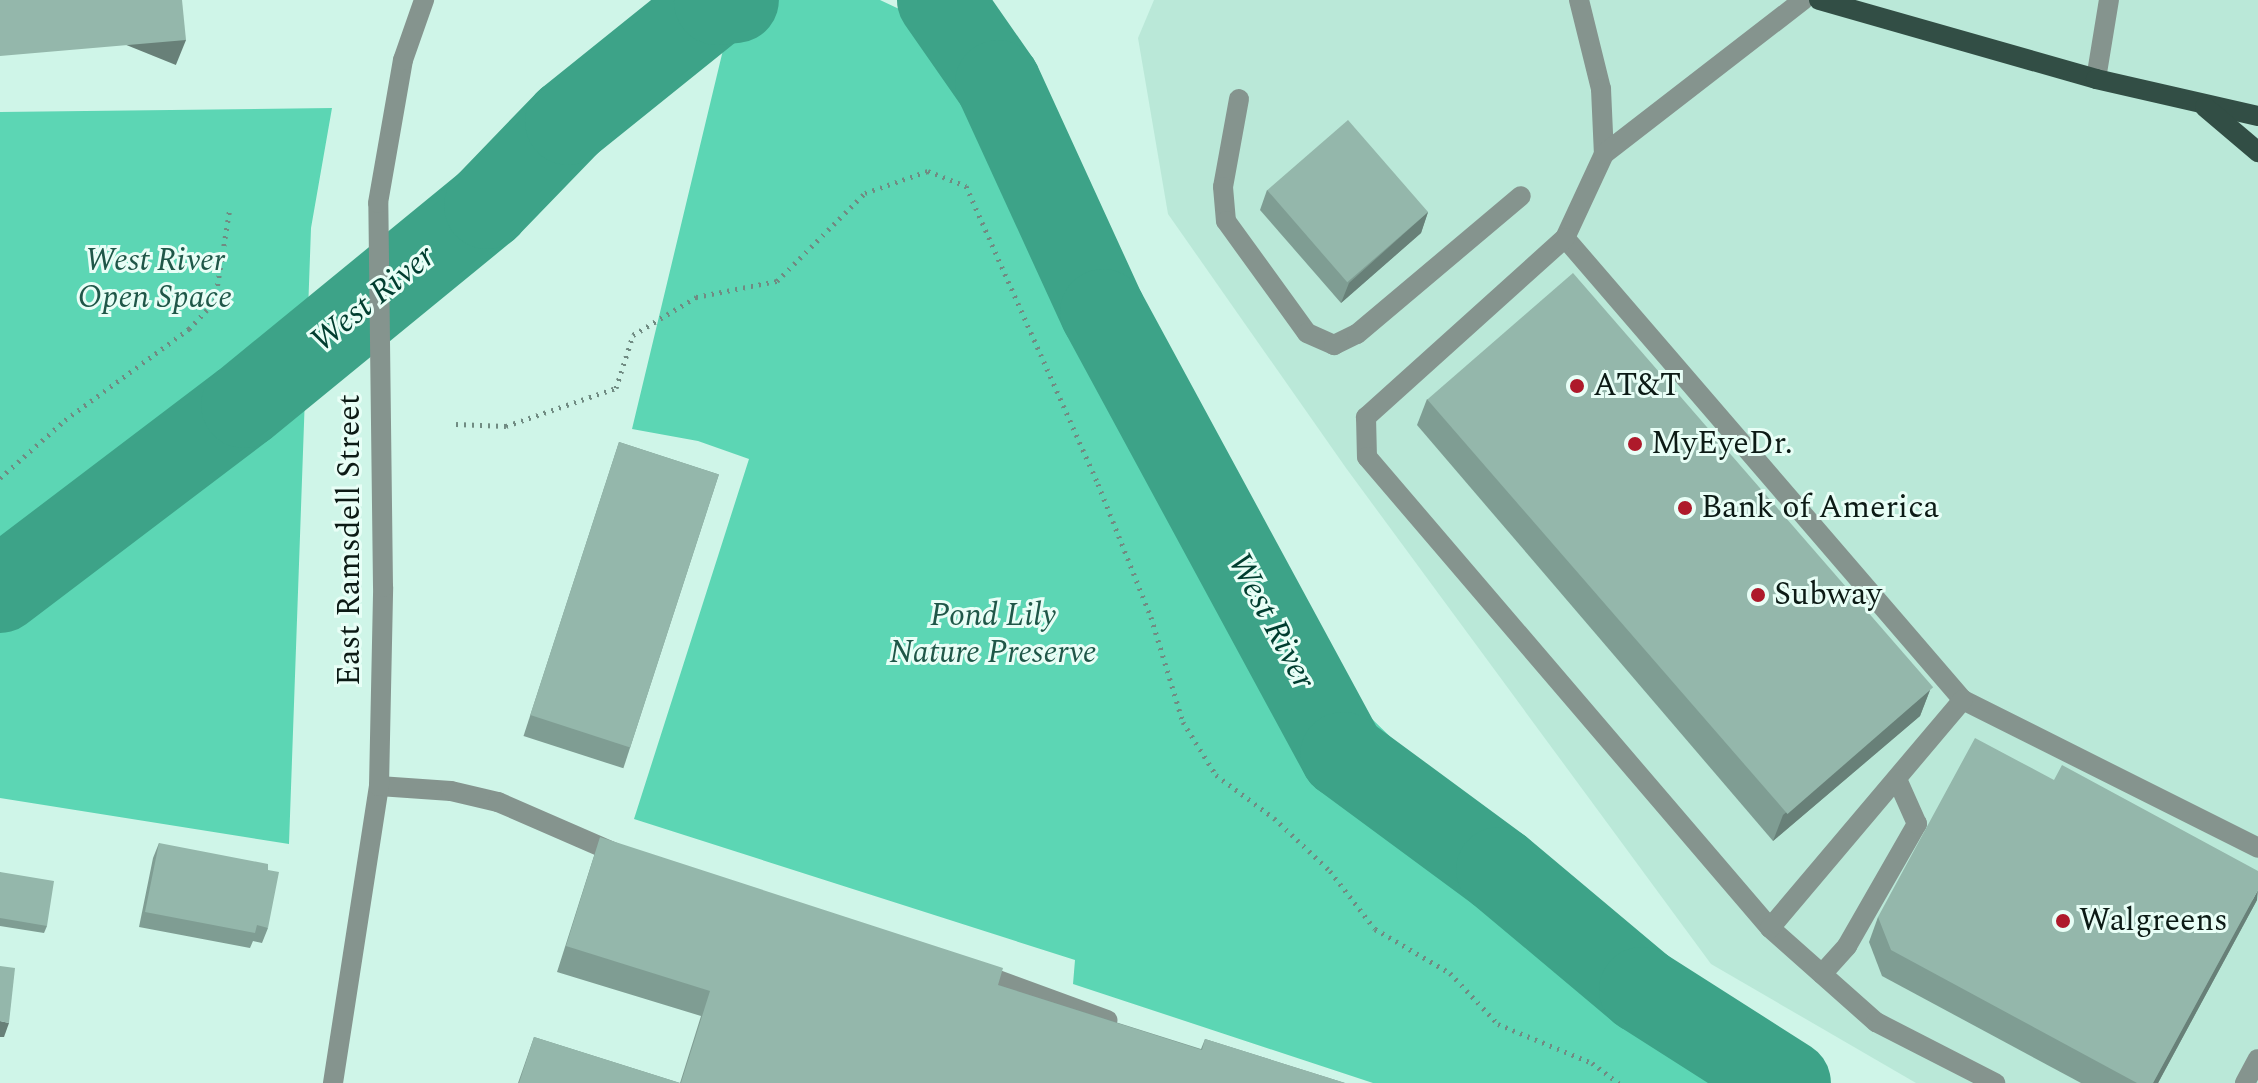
<!DOCTYPE html>
<html>
<head>
<meta charset="utf-8">
<style>
  body { margin:0 }
  #map { position:relative; width:2258px; height:1083px; overflow:hidden; background:#cff5e8; font-family:Spectral,serif }
  div>[style] { position:absolute }
  .built>* { inset:0; background:#bae8d8 }
  .green>* { inset:0; background:#5cd6b4 }
  .river>* { height:86px; margin:-43px; padding:0 43px; transform-origin:43px; border-radius:43px; background:#3da388 }
  .path>* { height:5px; margin-top:-2.5px; transform-origin:0; background:repeating-linear-gradient(90deg,#708b82 0 2px,transparent 0 8px) }
  .lane>* { height:20px; margin:-10px; padding:0 10px; transform-origin:10px; border-radius:10px; background:#85948e }
  .street>* { height:20px; margin:-10px; padding:0 10px; transform-origin:10px; border-radius:10px; background:#85948e }
  .primary>* { height:20px; margin:-10px; padding:0 10px; transform-origin:10px; border-radius:10px; background:#324e45 }
  .wall>* { inset:0; background:#7f9d93; transform-origin:0 0 }
  .shaded-wall>* { inset:0; background:#688078; transform-origin:0 0 }
  .building>* { inset:0; background:#94b7ab; transform-origin:0 0 }
  .dots>* { width:22px; height:22px; translate:-50% -50%; box-sizing:border-box; border:4px solid #e8fef6; border-radius:50% }
  span { translate:-50% -50%; white-space:nowrap; text-align:center; line-height:1.15; -webkit-text-stroke:6px #e8fef6; paint-order:stroke }
  .park-label { font-size:32px; color:#1f5748; font-style:italic }
  .poi-label { font-size:32px; color:#0c1a15 }
  .left { translate:0 -50%; text-align:left }
  .street-label { font-size:32px; color:#0c1a15 }
  .water-label { font-size:34px; color:#003d2f; font-style:italic }
</style>
</head>
<body>
<div id="map">
  <div class="built">
    <div style="clip-path:polygon(1154px 0,2258px 0,2258px 1083px,1916px 1083px,1711px 964px,1346px 468px,1168px 214px,1138px 38px)"></div>
  </div>
  <div class="green">
    <div style="clip-path:polygon(735px 0,880px 0,963px 39px,1014px 102px,1369px 716px,1590px 932px,1819px 1083px,1373px 1083px,1073px 984px,1075px 960px,634px 819px,749px 459px,698px 441px,632px 429px)"></div>
    <div style="clip-path:polygon(332px 108px,311px 228px,289px 844px,0 798px,0 112px)"></div>
  </div>
  <div class="river">
    <div style="left:940px;top:0;width:101px;rotate:55.1deg"></div>
    <div style="left:998px;top:83px;width:252px;rotate:65.4deg"></div>
    <div style="left:1103px;top:312px;width:504px;rotate:61.55deg"></div>
    <div style="left:1343px;top:755px;width:194px;rotate:36.4deg"></div>
    <div style="left:1499px;top:870px;width:187px;rotate:40deg"></div>
    <div style="left:1642px;top:990px;width:173px;rotate:32.5deg"></div>
    <div style="left:0;top:590px;width:306px;rotate:-37.2deg"></div>
    <div style="left:244px;top:405px;width:314px;rotate:-39.3deg"></div>
    <div style="left:487px;top:206px;width:117px;rotate:-46deg"></div>
    <div style="left:568px;top:122px;width:191px;rotate:-38.8deg"></div>
    <div style="left:717px;top:2px;width:19px;rotate:-6deg"></div>
  </div>
  <div class="path">
    <div style="left:456px;top:424px;width:50px;rotate:2.3deg"></div>
    <div style="left:506px;top:426px;width:116px;rotate:-19.1deg"></div>
    <div style="left:616px;top:388px;width:56px;rotate:-72.2deg"></div>
    <div style="left:633px;top:335px;width:74px;rotate:-31.1deg"></div>
    <div style="left:696px;top:297px;width:83px;rotate:-11.2deg"></div>
    <div style="left:777px;top:281px;width:124px;rotate:-45deg"></div>
    <div style="left:865px;top:193px;width:67px;rotate:-19.2deg"></div>
    <div style="left:928px;top:171px;width:41px;rotate:21.5deg"></div>
    <div style="left:966px;top:186px;width:326px;rotate:66.1deg"></div>
    <div style="left:1098px;top:484px;width:143px;rotate:68.3deg"></div>
    <div style="left:1151px;top:617px;width:110px;rotate:73.1deg"></div>
    <div style="left:1183px;top:722px;width:62px;rotate:58.1deg"></div>
    <div style="left:1216px;top:775px;width:72px;rotate:36.6deg"></div>
    <div style="left:1274px;top:818px;width:77px;rotate:43.4deg"></div>
    <div style="left:1330px;top:871px;width:73px;rotate:52.2deg"></div>
    <div style="left:1375px;top:929px;width:87px;rotate:30.4deg"></div>
    <div style="left:1450px;top:973px;width:70px;rotate:46.7deg"></div>
    <div style="left:1498px;top:1024px;width:102px;rotate:22.5deg"></div>
    <div style="left:1592px;top:1063px;width:34px;rotate:37deg"></div>
    <div style="left:0;top:478px;width:87px;rotate:-41.7deg"></div>
    <div style="left:65px;top:420px;width:154px;rotate:-36.3deg"></div>
    <div style="left:189px;top:329px;width:38px;rotate:-47deg"></div>
    <div style="left:215px;top:301px;width:95px;rotate:-80.9deg"></div>
  </div>
  <div class="lane">
    <div style="left:1579px;top:0;width:92px;rotate:76.1deg"></div>
    <div style="left:1601px;top:89px;width:65px;rotate:87.4deg"></div>
    <div style="left:1604px;top:154px;width:93px;rotate:114.9deg"></div>
    <div style="left:1565px;top:238px;width:610px;rotate:49.26deg"></div>
    <div style="left:1963px;top:700px;width:330px;rotate:26.6deg"></div>
    <div style="left:1239px;top:99px;width:89px;rotate:100.3deg"></div>
    <div style="left:1223px;top:187px;width:34px;rotate:85deg"></div>
    <div style="left:1226px;top:221px;width:138px;rotate:54.1deg"></div>
    <div style="left:1307px;top:333px;width:30px;rotate:24deg"></div>
    <div style="left:1334px;top:345px;width:25px;rotate:-26deg"></div>
    <div style="left:1357px;top:334px;width:214px;rotate:-40.1deg"></div>
    <div style="left:1604px;top:154px;width:252px;rotate:-37.7deg"></div>
    <div style="left:1565px;top:238px;width:268px;rotate:138deg"></div>
    <div style="left:1366px;top:417px;width:40px;rotate:88.6deg"></div>
    <div style="left:1367px;top:457px;width:620px;rotate:49.45deg"></div>
    <div style="left:1770px;top:928px;width:142px;rotate:41.6deg"></div>
    <div style="left:1876px;top:1022px;width:134px;rotate:27.1deg"></div>
    <div style="left:379px;top:786px;width:72px;rotate:4deg"></div>
    <div style="left:451px;top:791px;width:48px;rotate:13.2deg"></div>
    <div style="left:498px;top:802px;width:135px;rotate:23.5deg"></div>
    <div style="left:1770px;top:928px;width:299px;rotate:-49.8deg"></div>
    <div style="left:976px;top:972px;width:140px;rotate:20.1deg"></div>
    <div style="left:1822px;top:974px;width:38px;rotate:-48deg"></div>
    <div style="left:1847px;top:946px;width:141px;rotate:-60.2deg"></div>
    <div style="left:1917px;top:824px;width:49px;rotate:-114deg"></div>
    <div style="left:2245px;top:1083px;width:27px;rotate:-62deg"></div>
  </div>
  <div class="street">
    <div style="left:2096px;top:79px;width:80px;rotate:-80.7deg"></div>
    <div style="left:333px;top:1083px;width:301px;rotate:-81.2deg"></div>
    <div style="left:379px;top:786px;width:199px;rotate:-88.8deg"></div>
    <div style="left:383px;top:587px;width:384px;rotate:-90.7deg"></div>
    <div style="left:378px;top:203px;width:145px;rotate:-80.1deg"></div>
    <div style="left:403px;top:60px;width:64px;rotate:-70.7deg"></div>
  </div>
  <div class="primary">
    <div style="left:1819px;top:0;width:288px;rotate:15.9deg"></div>
    <div style="left:2096px;top:79px;width:166px;rotate:12.9deg"></div>
    <div style="left:2205px;top:107px;width:70px;rotate:40.3deg"></div>
  </div>
  <div class="wall">
    <div style="clip-path:polygon(1267px 190px,1428px 212px,1421px 233px,1341px 303px,1260px 210px)"></div>
    <div style="clip-path:polygon(1427px 399px,1930px 690px,1920px 716px,1773px 841px,1417px 425px)"></div>
    <div style="left:619px;top:442px;width:105px;height:309px;rotate:18deg"></div>
    <div style="clip-path:polygon(600px 837px,998px 985px,1201px 1049px,1205px 1039px,1345px 1083px,518px 1083px,534px 1037px,680px 1083px,701px 1016px,557px 972px)"></div>
    <div style="clip-path:polygon(159px 843px,268px 928px,262px 943px,253px 941px,250px 948px,139px 927px,153px 858px)"></div>
    <div style="clip-path:polygon(0 872px,47px 926px,44px 933px,0 926px)"></div>
    <div style="clip-path:polygon(2257px 900px,2158px 1083px,2081px 1083px,1882px 976px,1869px 942px,1878px 917px)"></div>
  </div>
  <div class="shaded-wall">
    <div style="left:186px;top:40px;width:27px;height:187px;rotate:112deg"></div>
    <div style="clip-path:polygon(1428px 212px,1421px 233px,1341px 303px,1349px 283px)"></div>
    <div style="clip-path:polygon(1930px 690px,1920px 716px,1773px 841px,1783px 815px)"></div>
    <div style="clip-path:polygon(2258px 890px,2257px 900px,2158px 1083px,2153px 1083px)"></div>
    <div style="clip-path:polygon(0 1021px,9px 1023px,4px 1037px,0 1037px)"></div>
  </div>
  <div class="building">
    <div style="clip-path:polygon(0 0,182px 0,186px 40px,0 56px)"></div>
    <div style="left:1348px;top:120px;width:122px;height:107px;rotate:49deg"></div>
    <div style="left:1573px;top:273px;width:549px;height:193px;rotate:49deg"></div>
    <div style="left:619px;top:442px;width:105px;height:287px;rotate:18deg"></div>
    <div style="clip-path:polygon(1975px 738px,2054px 780px,2062px 765px,2258px 871px,2258px 890px,2153px 1083px,2137px 1083px,1891px 950px,1878px 917px)"></div>
    <div style="clip-path:polygon(600px 837px,1003px 968px,998px 985px,1202px 1050px,1205px 1039px,1345px 1083px,681px 1083px,710px 991px,566px 946px)"></div>
    <div style="clip-path:polygon(159px 843px,268px 864px,268px 870px,279px 872px,268px 928px,257px 925px,255px 933px,145px 912px)"></div>
    <div style="clip-path:polygon(0 872px,54px 881px,47px 926px,0 918px)"></div>
    <div style="clip-path:polygon(0 966px,15px 968px,9px 1023px,0 1021px)"></div>
    <div style="clip-path:polygon(534px 1037px,680px 1083px,519px 1083px)"></div>
  </div>
  <div class="dots">
    <div style="left:1577px;top:386px;background:#ae1a2b"></div>
    <div style="left:1635px;top:444px;background:#ae1a2b"></div>
    <div style="left:1685px;top:508px;background:#ae1a2b"></div>
    <div style="left:1758px;top:595px;background:#ae1a2b"></div>
    <div style="left:2063px;top:921px;background:#ae1a2b"></div>
  </div>
  <div class="park-label">
    <span style="left:155px;top:280px">West River<br>Open Space</span>
    <span style="left:993px;top:635px">Pond Lily<br>Nature Preserve</span>
  </div>
  <div class="poi-label">
    <span class="left" style="left:1593px;top:386px">AT&amp;T</span>
    <span class="left" style="left:1651px;top:444px">MyEyeDr.</span>
    <span class="left" style="left:1701px;top:508px">Bank of America</span>
    <span class="left" style="left:1774px;top:595px">Subway</span>
    <span class="left" style="left:2079px;top:921px">Walgreens</span>
  </div>
  <div class="street-label">
    <span style="left:350px;top:540px;rotate:-90deg">East Ramsdell Street</span>
  </div>
  <div class="water-label">
    <span style="left:373px;top:299px;rotate:-39deg">West River</span>
    <span style="left:1271px;top:621px;rotate:62deg">West River</span>
  </div>
</div>
</body>
</html>
